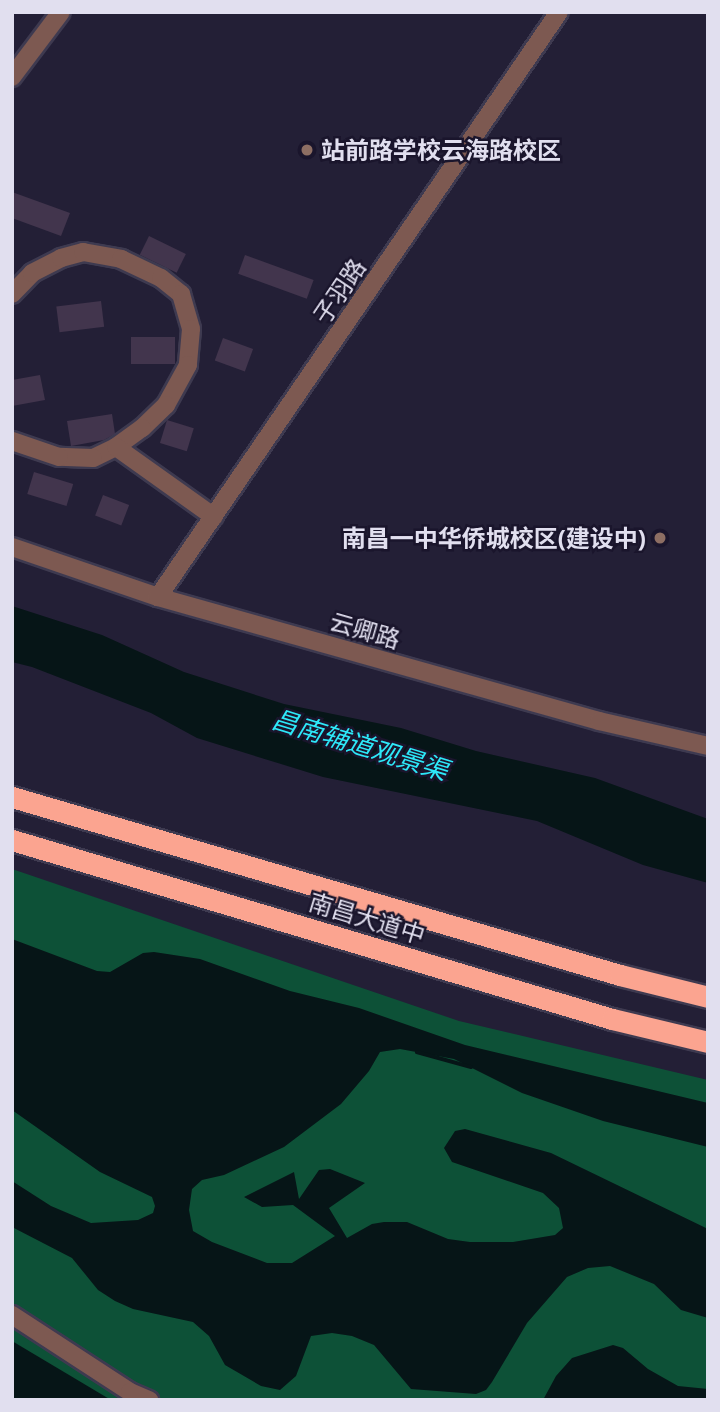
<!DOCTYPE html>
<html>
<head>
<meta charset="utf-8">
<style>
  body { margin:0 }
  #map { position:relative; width:720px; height:1412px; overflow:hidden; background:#231f36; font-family:"Noto Sans","Noto Sans SC",sans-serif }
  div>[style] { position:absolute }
  .green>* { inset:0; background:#0d5137 }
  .water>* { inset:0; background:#061517 }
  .stream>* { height:3.5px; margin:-1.75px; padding:0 1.75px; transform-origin:1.75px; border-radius:1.75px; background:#061517 }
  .building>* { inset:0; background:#42354d; transform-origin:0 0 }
  .roads { filter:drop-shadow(2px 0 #3e3a50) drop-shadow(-2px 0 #3e3a50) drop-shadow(0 2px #3e3a50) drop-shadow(0 -2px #3e3a50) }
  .minor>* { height:18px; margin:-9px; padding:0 9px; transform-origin:9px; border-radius:9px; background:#7d5951 }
  .highway>* { height:21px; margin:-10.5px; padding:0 10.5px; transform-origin:10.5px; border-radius:10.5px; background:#fba490 }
  .dots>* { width:19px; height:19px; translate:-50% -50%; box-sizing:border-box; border:4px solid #1a152c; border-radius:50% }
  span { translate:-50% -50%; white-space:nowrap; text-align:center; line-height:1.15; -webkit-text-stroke:5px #1a152c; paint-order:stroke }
  .poi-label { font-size:24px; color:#e1dfef; font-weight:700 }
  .left { translate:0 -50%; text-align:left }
  .right { translate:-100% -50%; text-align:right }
  .street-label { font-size:24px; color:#e1dfef }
  .water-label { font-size:26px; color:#2de8f8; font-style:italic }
  .frame { position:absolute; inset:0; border:14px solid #e1dfef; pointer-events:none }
</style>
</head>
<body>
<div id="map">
  <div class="green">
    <div style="clip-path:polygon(12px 869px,459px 1021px,708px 1080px,708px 1400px,72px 1400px,12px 1366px)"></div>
  </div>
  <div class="water">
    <div style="clip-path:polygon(12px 606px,102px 635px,184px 672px,284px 704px,401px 728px,476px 751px,595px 778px,708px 819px,708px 883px,643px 865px,537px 821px,323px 777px,197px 738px,151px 713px,32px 667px,12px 662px)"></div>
    <div style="clip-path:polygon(12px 939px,97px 971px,110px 972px,143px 953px,154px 952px,200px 959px,290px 991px,359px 1008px,465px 1045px,708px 1103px,708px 1147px,603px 1121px,522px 1093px,454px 1059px,400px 1049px,380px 1052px,369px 1071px,341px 1104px,284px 1147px,224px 1175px,202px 1180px,192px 1189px,189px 1210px,193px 1231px,212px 1242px,267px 1263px,292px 1263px,335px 1236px,293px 1205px,262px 1207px,244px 1197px,294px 1172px,299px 1199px,319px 1170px,330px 1169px,365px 1183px,329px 1208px,347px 1238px,372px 1224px,384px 1222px,407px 1222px,448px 1239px,470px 1242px,513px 1242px,555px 1235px,563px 1228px,559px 1208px,543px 1193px,452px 1162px,444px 1148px,455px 1131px,465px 1129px,551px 1153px,708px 1229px,708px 1318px,681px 1310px,654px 1284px,610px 1266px,588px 1268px,567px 1277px,527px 1323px,492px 1382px,486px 1390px,476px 1394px,411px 1389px,374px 1345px,352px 1336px,332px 1333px,311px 1336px,296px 1376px,280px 1390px,261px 1386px,225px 1365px,209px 1336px,193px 1322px,133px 1309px,115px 1301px,98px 1290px,72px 1258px,12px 1227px,12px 1181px,51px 1206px,91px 1223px,138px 1220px,153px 1213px,155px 1206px,152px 1197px,100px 1172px,12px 1110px)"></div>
    <div style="clip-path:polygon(12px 1341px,111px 1400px,12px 1400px)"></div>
    <div style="clip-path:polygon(613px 1345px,623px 1348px,648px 1369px,678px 1386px,708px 1389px,708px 1400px,543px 1400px,556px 1376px,572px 1358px)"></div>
  </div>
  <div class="stream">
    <div style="left:417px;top:1052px;width:56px;rotate:15.5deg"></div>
  </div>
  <div class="building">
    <div style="clip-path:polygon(12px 192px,70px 213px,61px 236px,12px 218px)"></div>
    <div style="left:149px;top:236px;width:41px;height:21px;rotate:26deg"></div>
    <div style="left:245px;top:255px;width:73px;height:20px;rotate:20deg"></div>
    <div style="left:101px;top:301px;width:26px;height:45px;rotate:83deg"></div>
    <div style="left:175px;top:337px;width:27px;height:44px;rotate:90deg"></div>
    <div style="left:223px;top:338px;width:32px;height:24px;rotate:20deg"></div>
    <div style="clip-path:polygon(40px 375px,45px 400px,12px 406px,12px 380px)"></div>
    <div style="clip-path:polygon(112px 414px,115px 434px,104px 440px,71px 446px,67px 421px)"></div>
    <div style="left:167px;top:420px;width:28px;height:24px;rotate:17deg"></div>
    <div style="left:34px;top:472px;width:41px;height:23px;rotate:17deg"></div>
    <div style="left:103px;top:495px;width:28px;height:22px;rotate:21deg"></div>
  </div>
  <div class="roads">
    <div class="minor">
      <div style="left:12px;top:77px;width:81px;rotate:-53deg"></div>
      <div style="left:12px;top:294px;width:29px;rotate:-46deg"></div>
      <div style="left:32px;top:273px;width:33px;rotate:-27deg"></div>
      <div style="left:61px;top:258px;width:23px;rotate:-15deg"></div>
      <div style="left:83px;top:252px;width:39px;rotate:10deg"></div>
      <div style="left:121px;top:259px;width:44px;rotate:25.4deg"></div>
      <div style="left:161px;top:278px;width:26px;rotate:39deg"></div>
      <div style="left:181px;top:294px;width:36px;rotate:74deg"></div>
      <div style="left:191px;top:329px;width:36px;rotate:95deg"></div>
      <div style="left:188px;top:365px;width:46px;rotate:118.8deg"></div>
      <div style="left:166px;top:405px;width:33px;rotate:136deg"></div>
      <div style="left:142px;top:428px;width:32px;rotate:144deg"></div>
      <div style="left:116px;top:447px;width:25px;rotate:154deg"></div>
      <div style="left:93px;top:458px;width:34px;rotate:-178deg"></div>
      <div style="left:59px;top:457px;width:50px;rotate:-161.2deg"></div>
      <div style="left:116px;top:447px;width:120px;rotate:35.5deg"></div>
      <div style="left:12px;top:547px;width:154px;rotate:18.9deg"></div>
      <div style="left:158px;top:597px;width:458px;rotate:15.7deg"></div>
      <div style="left:599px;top:721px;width:112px;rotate:12.9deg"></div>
      <div style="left:158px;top:597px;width:709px;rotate:-55.57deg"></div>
      <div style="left:12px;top:1315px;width:141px;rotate:33.1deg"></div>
      <div style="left:130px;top:1392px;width:21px;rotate:23deg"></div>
    </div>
    <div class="highway">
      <div style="left:12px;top:797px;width:634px;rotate:16.32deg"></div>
      <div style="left:620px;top:975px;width:91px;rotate:14deg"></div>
      <div style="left:12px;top:840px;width:626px;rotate:16.61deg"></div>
      <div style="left:612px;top:1019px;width:99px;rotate:13.5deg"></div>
    </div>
  </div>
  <div class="dots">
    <div style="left:307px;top:150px;background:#8d6e63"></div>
    <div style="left:660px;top:538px;background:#8d6e63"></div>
  </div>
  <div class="poi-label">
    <span class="left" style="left:321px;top:150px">站前路学校云海路校区</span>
    <span class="right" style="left:646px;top:538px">南昌一中华侨城校区(建设中)</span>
  </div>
  <div class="street-label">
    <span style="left:339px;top:291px;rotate:-56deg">子羽路</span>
    <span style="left:365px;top:630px;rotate:16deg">云卿路</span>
    <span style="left:367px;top:918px;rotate:17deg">南昌大道中</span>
  </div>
  <div class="water-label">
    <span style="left:360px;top:745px;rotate:17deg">昌南辅道观景渠</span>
  </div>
  <div class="frame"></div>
</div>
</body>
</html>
